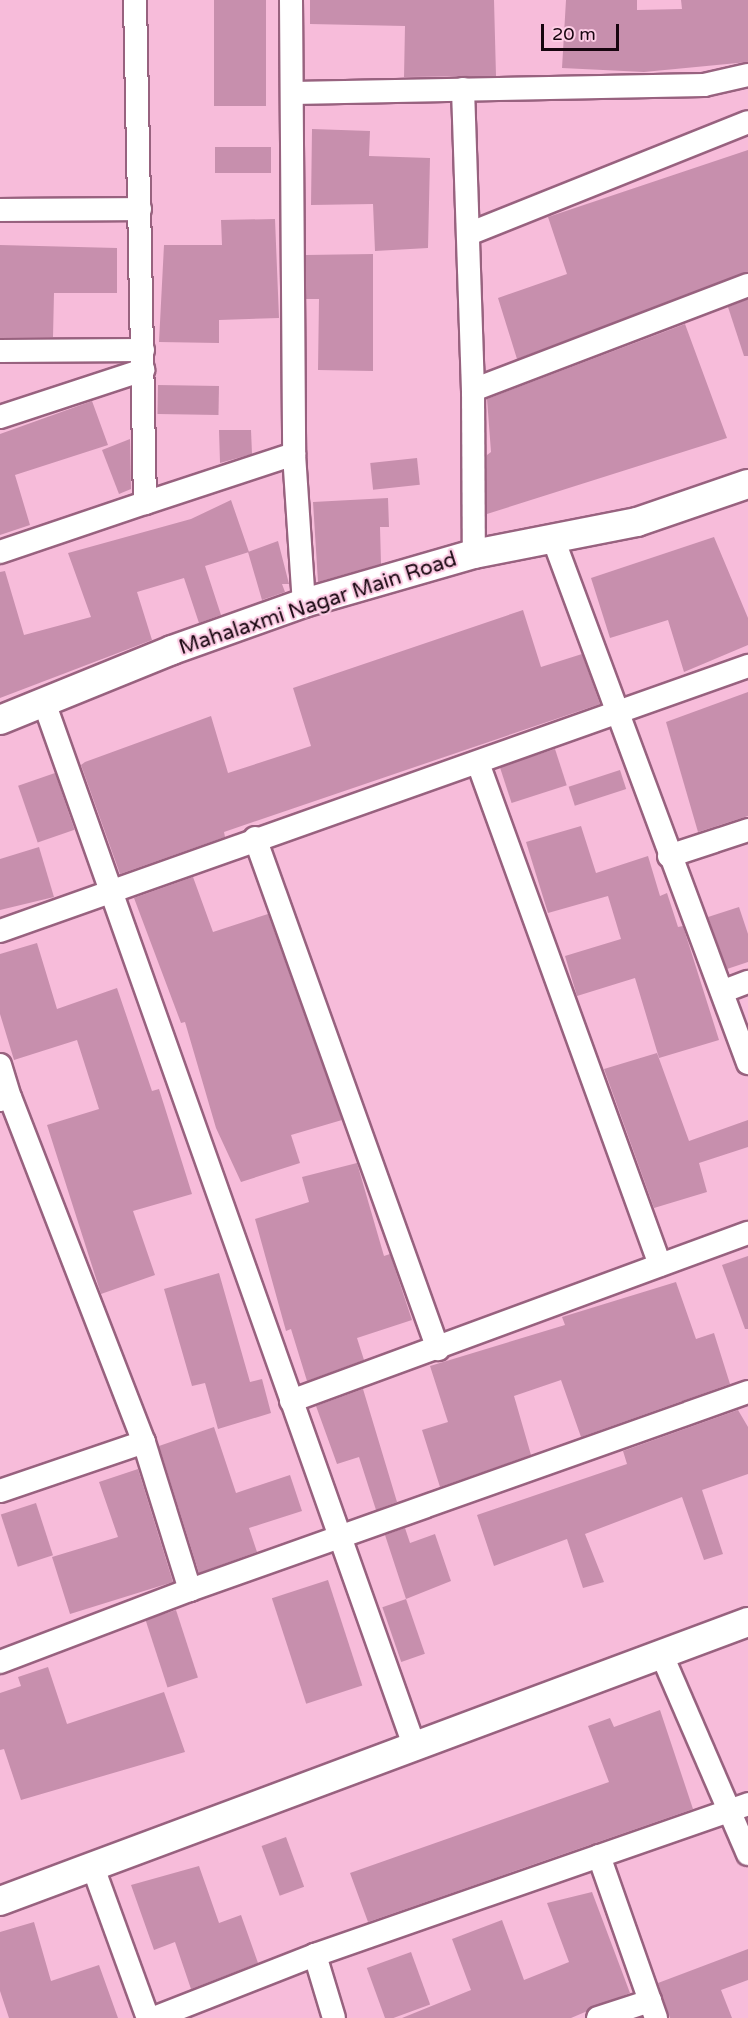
<!DOCTYPE html>
<html>
<head>
<meta charset="utf-8">
<style>
  body { margin:0 }
  #map { position:relative; width:748px; height:2018px; overflow:hidden; background:#f7bcda; font-family:"Varela Round",sans-serif }
  div>[style] { position:absolute }
  .building>* { inset:0; background:#c78fad; transform-origin:0 0 }
  .roads { filter:drop-shadow(2px 0 #98627f) drop-shadow(-2px 0 #98627f) drop-shadow(0 2px #98627f) drop-shadow(0 -2px #98627f) }
  .minor>* { height:22px; margin:-11px; padding:0 11px; transform-origin:11px; border-radius:11px; background:#fff }
  .tertiary>* { height:28px; margin:-14px; padding:0 14px; transform-origin:14px; border-radius:14px; background:#fff }
  span { translate:-50% -50%; white-space:nowrap; text-align:center; line-height:1.15; -webkit-text-stroke:4.5px #fdcde5; paint-order:stroke }
  .street-label { font-size:21px; color:#17050f }
  .scale { position:absolute; left:541px; top:24px; width:78px; height:27px; box-sizing:border-box; border:3px solid #17050f; border-top:0; padding-left:8px; font-size:18px; line-height:21px; white-space:nowrap; color:#17050f; -webkit-text-stroke:4px #fdcde5; paint-order:stroke }
</style>
</head>
<body>
<div id="map">
  <div class="building">
    <div style="left:214px;top:0;width:52px;height:106px"></div>
    <div style="clip-path:polygon(310px 0,494px 0,496px 76px,404px 77px,405px 26px,310px 24px)"></div>
    <div style="clip-path:polygon(566px 0,637px 0,637px 10px,682px 9px,681px 0,748px 0,748px 62px,644px 72px,562px 68px)"></div>
    <div style="clip-path:polygon(312px 129px,370px 131px,369px 156px,430px 158px,428px 248px,375px 251px,373px 204px,311px 205px)"></div>
    <div style="left:215px;top:147px;width:56px;height:26px"></div>
    <div style="clip-path:polygon(748px 150px,748px 272px,517px 359px,498px 298px,567px 274px,548px 217px)"></div>
    <div style="clip-path:polygon(275px 219px,279px 318px,219px 320px,219px 343px,159px 342px,164px 245px,222px 245px,221px 220px)"></div>
    <div style="clip-path:polygon(0 245px,117px 248px,117px 293px,54px 293px,53px 337px,0 338px)"></div>
    <div style="clip-path:polygon(373px 254px,373px 371px,318px 370px,319px 299px,306px 299px,306px 255px)"></div>
    <div style="clip-path:polygon(748px 299px,748px 356px,744px 356px,728px 307px)"></div>
    <div style="clip-path:polygon(685px 324px,727px 438px,487px 514px,487px 455px,491px 452px,487px 399px)"></div>
    <div style="left:158px;top:385px;width:61px;height:29px;rotate:1deg"></div>
    <div style="clip-path:polygon(92px 401px,108px 445px,15px 475px,30px 525px,0 535px,0 434px)"></div>
    <div style="clip-path:polygon(219px 430px,251px 430px,252px 454px,220px 463px)"></div>
    <div style="clip-path:polygon(130px 439px,131px 489px,119px 494px,102px 450px)"></div>
    <div style="left:417px;top:458px;width:27px;height:47px;rotate:84deg"></div>
    <div style="clip-path:polygon(388px 498px,389px 527px,380px 527px,381px 564px,318px 582px,313px 502px)"></div>
    <div style="clip-path:polygon(231px 500px,249px 552px,205px 566px,221px 615px,199px 623px,184px 578px,137px 592px,152px 640px,0 698px,0 572px,5px 571px,24px 635px,91px 617px,68px 553px,191px 519px)"></div>
    <div style="clip-path:polygon(714px 537px,748px 618px,748px 645px,684px 672px,668px 620px,610px 638px,591px 578px)"></div>
    <div style="clip-path:polygon(278px 541px,289px 584px,282px 584px,285px 592px,262px 600px,248px 552px)"></div>
    <div style="clip-path:polygon(523px 610px,541px 667px,582px 654px,600px 704px,224px 832px,225px 837px,120px 874px,81px 765px,85px 762px,211px 716px,228px 773px,311px 746px,293px 688px)"></div>
    <div style="clip-path:polygon(748px 692px,748px 816px,698px 832px,666px 722px)"></div>
    <div style="left:555px;top:749px;width:38px;height:58px;rotate:72deg"></div>
    <div style="left:620px;top:770px;width:20px;height:54px;rotate:72deg"></div>
    <div style="left:55px;top:773px;width:60px;height:39px;rotate:71deg"></div>
    <div style="clip-path:polygon(581px 826px,596px 873px,648px 856px,660px 896px,667px 893px,678px 927px,683px 926px,719px 1040px,659px 1058px,635px 978px,577px 996px,565px 956px,621px 939px,608px 896px,548px 913px,526px 842px)"></div>
    <div style="clip-path:polygon(39px 847px,54px 897px,0 910px,0 859px)"></div>
    <div style="clip-path:polygon(193px 877px,213px 932px,268px 914px,342px 1120px,291px 1135px,300px 1163px,241px 1182px,216px 1128px,185px 1022px,181px 1023px,134px 898px)"></div>
    <div style="clip-path:polygon(739px 907px,748px 934px,748px 962px,727px 969px,708px 917px)"></div>
    <div style="clip-path:polygon(37px 943px,57px 1009px,117px 988px,152px 1091px,159px 1089px,192px 1194px,133px 1211px,155px 1275px,101px 1294px,47px 1125px,99px 1109px,77px 1040px,14px 1060px,0 1014px,0 954px)"></div>
    <div style="clip-path:polygon(657px 1053px,689px 1141px,748px 1120px,748px 1147px,699px 1163px,707px 1192px,654px 1208px,604px 1069px)"></div>
    <div style="clip-path:polygon(357px 1163px,384px 1256px,390px 1254px,412px 1320px,357px 1338px,364px 1360px,307px 1381px,291px 1329px,286px 1331px,255px 1219px,309px 1202px,302px 1177px)"></div>
    <div style="clip-path:polygon(748px 1256px,748px 1329px,745px 1329px,722px 1265px)"></div>
    <div style="clip-path:polygon(219px 1273px,250px 1382px,262px 1379px,271px 1413px,218px 1429px,205px 1383px,192px 1386px,164px 1289px)"></div>
    <div style="clip-path:polygon(676px 1282px,696px 1339px,714px 1333px,730px 1384px,581px 1437px,561px 1380px,514px 1396px,531px 1455px,440px 1487px,422px 1430px,448px 1422px,430px 1366px,565px 1325px,562px 1317px)"></div>
    <div style="clip-path:polygon(363px 1389px,397px 1502px,376px 1510px,359px 1457px,337px 1464px,316px 1406px)"></div>
    <div style="clip-path:polygon(738px 1410px,748px 1427px,748px 1474px,702px 1490px,723px 1554px,704px 1560px,682px 1497px,585px 1534px,604px 1582px,583px 1588px,567px 1539px,494px 1566px,477px 1515px,627px 1464px,623px 1451px)"></div>
    <div style="clip-path:polygon(214px 1427px,236px 1493px,290px 1475px,302px 1511px,249px 1528px,257px 1552px,199px 1573px,159px 1446px)"></div>
    <div style="clip-path:polygon(138px 1469px,173px 1582px,70px 1614px,52px 1557px,118px 1537px,99px 1482px)"></div>
    <div style="left:36px;top:1503px;width:55px;height:37px;rotate:72deg"></div>
    <div style="clip-path:polygon(405px 1528px,410px 1543px,435px 1534px,451px 1581px,406px 1599px,385px 1535px)"></div>
    <div style="left:328px;top:1580px;width:111px;height:59px;rotate:72deg"></div>
    <div style="left:406px;top:1599px;width:58px;height:25px;rotate:71deg"></div>
    <div style="left:176px;top:1610px;width:71px;height:32px;rotate:72deg"></div>
    <div style="clip-path:polygon(48px 1667px,67px 1724px,164px 1692px,185px 1752px,21px 1800px,4px 1749px,0 1750px,0 1693px,21px 1686px,18px 1677px)"></div>
    <div style="clip-path:polygon(660px 1710px,693px 1809px,368px 1922px,350px 1873px,609px 1782px,588px 1726px,610px 1718px,614px 1727px)"></div>
    <div style="left:286px;top:1837px;width:53px;height:26px;rotate:70deg"></div>
    <div style="clip-path:polygon(199px 1866px,219px 1923px,241px 1915px,258px 1963px,191px 1989px,175px 1942px,154px 1950px,131px 1885px)"></div>
    <div style="clip-path:polygon(592px 1892px,630px 1993px,571px 2018px,402px 2018px,471px 1990px,452px 1939px,502px 1920px,524px 1980px,569px 1962px,547px 1903px)"></div>
    <div style="clip-path:polygon(34px 1922px,51px 1981px,99px 1965px,118px 2018px,9px 2018px,0 1991px,0 1932px)"></div>
    <div style="clip-path:polygon(748px 1949px,748px 1980px,721px 1990px,732px 2018px,670px 2018px,658px 1983px)"></div>
    <div style="left:411px;top:1952px;width:56px;height:47px;rotate:70deg"></div>
  </div>
  <div class="roads">
    <div class="minor">
      <div style="left:291px;top:0;width:454px;rotate:89.6deg"></div>
      <div style="left:294px;top:454px;width:149px;rotate:86.2deg"></div>
      <div style="left:463px;top:89px;width:301px;rotate:88.1deg"></div>
      <div style="left:473px;top:390px;width:294px;rotate:-20.9deg"></div>
      <div style="left:293px;top:93px;width:411px;rotate:-1.1deg"></div>
      <div style="left:704px;top:85px;width:45px;rotate:-12.8deg"></div>
      <div style="left:0;top:210px;width:140px;rotate:-0.4deg"></div>
      <div style="left:471px;top:233px;width:298px;rotate:-21.8deg"></div>
      <div style="left:0;top:351px;width:143px;rotate:-0.4deg"></div>
      <div style="left:473px;top:390px;width:164px;rotate:89.7deg"></div>
      <div style="left:0;top:417px;width:151px;rotate:-18.2deg"></div>
      <div style="left:145px;top:503px;width:157px;rotate:-18.2deg"></div>
      <div style="left:554px;top:541px;width:557px;rotate:69.61deg"></div>
      <div style="left:0;top:552px;width:153px;rotate:-18.7deg"></div>
      <div style="left:145px;top:503px;width:503px;rotate:-91.14deg"></div>
      <div style="left:45px;top:705px;width:1107px;rotate:70.47deg"></div>
      <div style="left:478px;top:763px;width:534px;rotate:70.07deg"></div>
      <div style="left:255px;top:838px;width:543px;rotate:70.3deg"></div>
      <div style="left:669px;top:856px;width:83px;rotate:-18.2deg"></div>
      <div style="left:0;top:931px;width:794px;rotate:-19.51deg"></div>
      <div style="left:724px;top:991px;width:26px;rotate:-21deg"></div>
      <div style="left:0;top:1065px;width:34px;rotate:73deg"></div>
      <div style="left:0;top:1100px;width:10px;rotate:-17deg"></div>
      <div style="left:10px;top:1097px;width:370px;rotate:68.8deg"></div>
      <div style="left:144px;top:1442px;width:152px;rotate:161.2deg"></div>
      <div style="left:291px;top:1401px;width:487px;rotate:-20.2deg"></div>
      <div style="left:190px;top:1590px;width:592px;rotate:-19.54deg"></div>
      <div style="left:661px;top:1653px;width:219px;rotate:66.6deg"></div>
      <div style="left:0;top:1662px;width:203px;rotate:-20.8deg"></div>
      <div style="left:190px;top:1590px;width:155px;rotate:-107.3deg"></div>
      <div style="left:599px;top:1856px;width:172px;rotate:70.6deg"></div>
      <div style="left:94px;top:1870px;width:158px;rotate:70deg"></div>
      <div style="left:154px;top:2018px;width:173px;rotate:-21.4deg"></div>
      <div style="left:334px;top:2018px;width:66px;rotate:-106.8deg"></div>
      <div style="left:315px;top:1955px;width:459px;rotate:-19.2deg"></div>
      <div style="left:598px;top:2018px;width:55px;rotate:-18.1deg"></div>
    </div>
    <div class="tertiary">
      <div style="left:0;top:720px;width:186px;rotate:-22.1deg"></div>
      <div style="left:172px;top:650px;width:140px;rotate:-19.6deg"></div>
      <div style="left:304px;top:603px;width:177px;rotate:-16.1deg"></div>
      <div style="left:474px;top:554px;width:166px;rotate:-11.1deg"></div>
      <div style="left:637px;top:522px;width:117px;rotate:-18.9deg"></div>
      <div style="left:0;top:1901px;width:798px;rotate:-20.46deg"></div>
    </div>
  </div>
  <div class="street-label">
    <span style="left:318px;top:604px;rotate:-18deg">Mahalaxmi Nagar Main Road</span>
  </div>
  <div class="scale">20 m</div>
</div>
</body>
</html>
